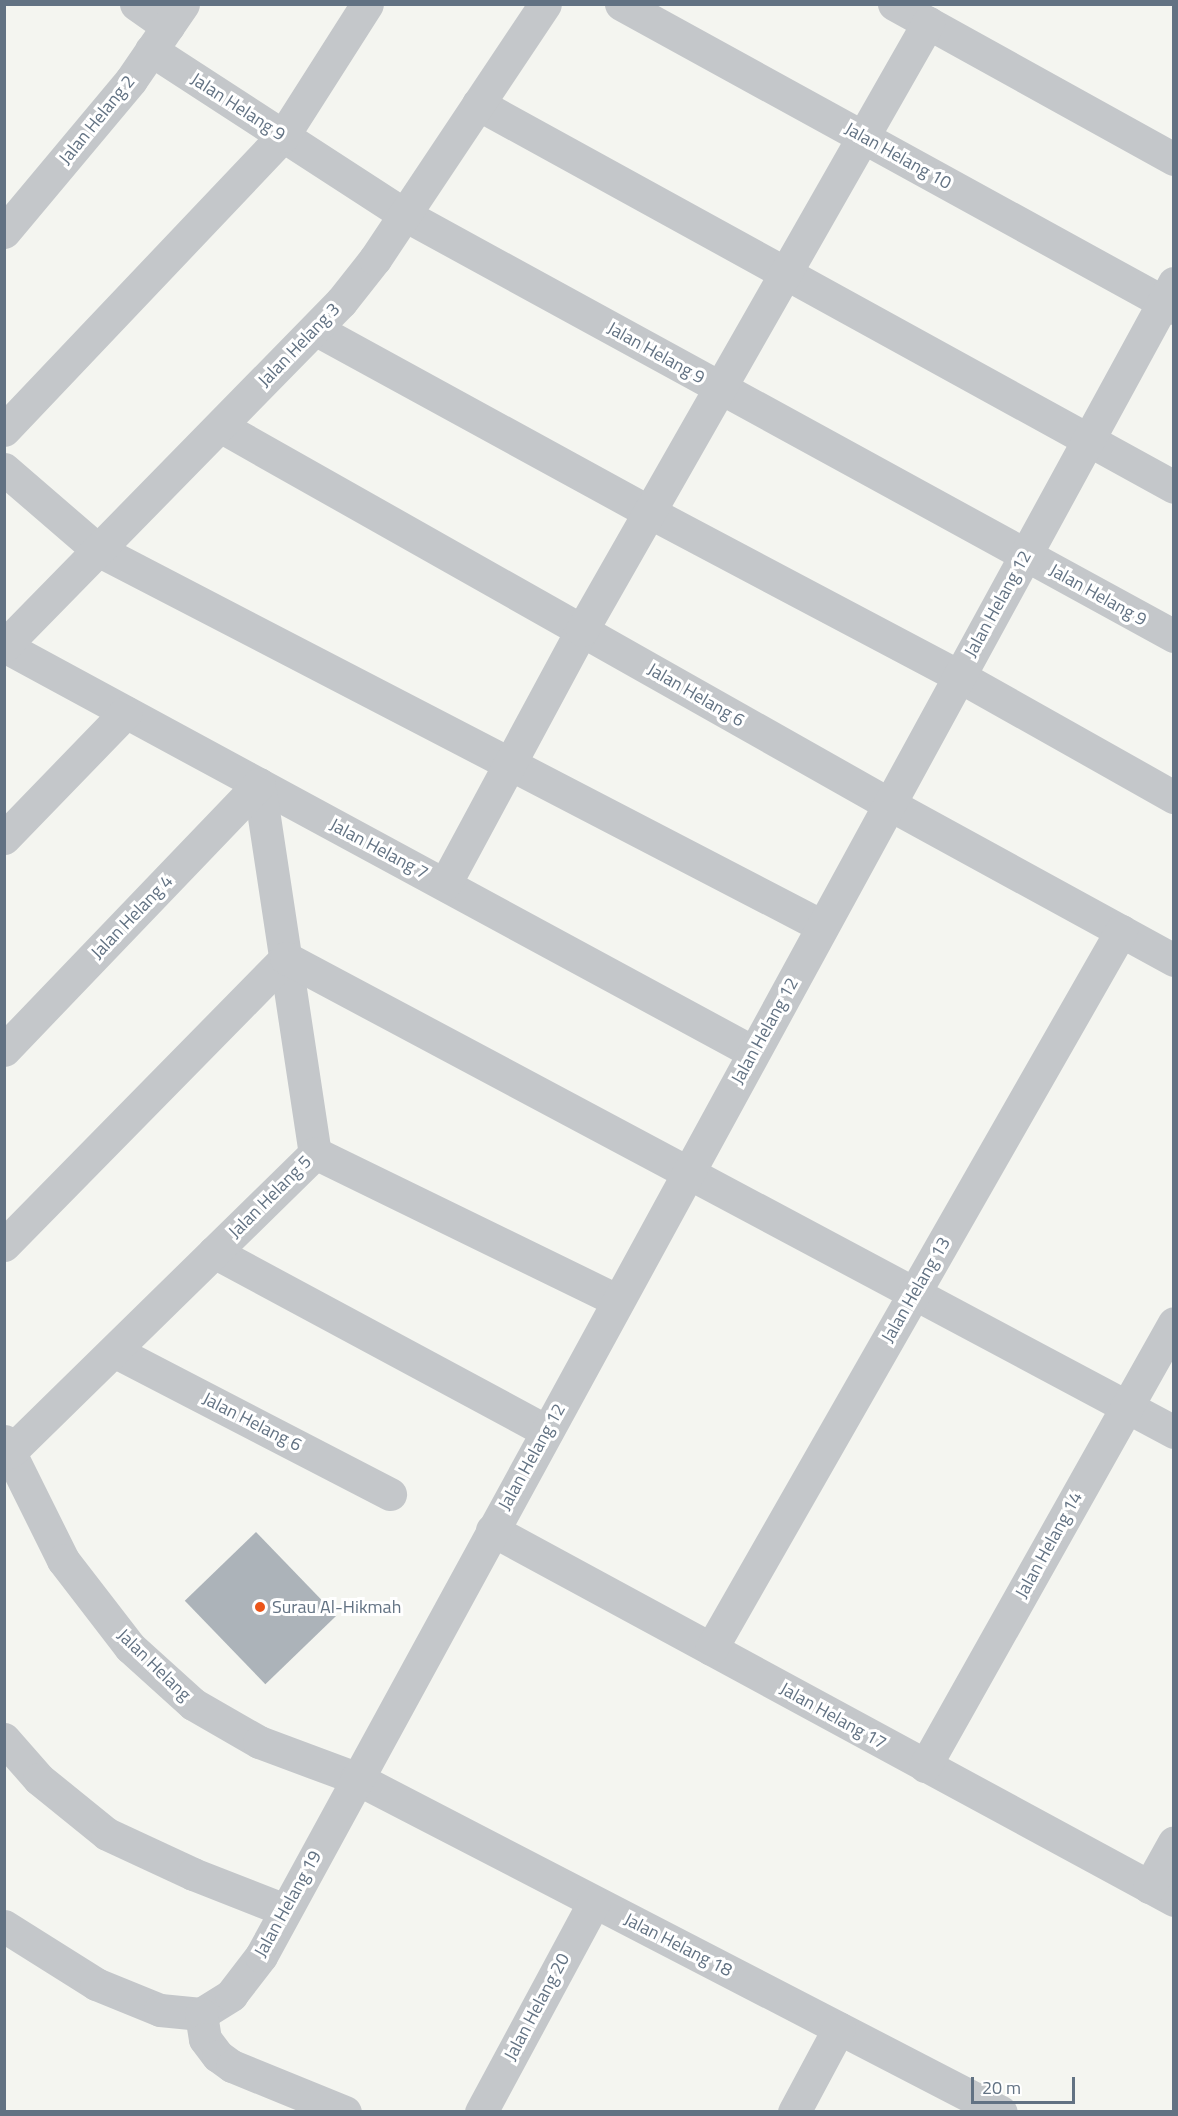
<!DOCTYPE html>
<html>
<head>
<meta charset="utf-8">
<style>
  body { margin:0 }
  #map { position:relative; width:1178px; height:2116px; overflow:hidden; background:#f4f5f0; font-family:"Titillium Web",sans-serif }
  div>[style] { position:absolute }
  .building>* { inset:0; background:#acb3b9; transform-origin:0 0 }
  .minor>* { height:33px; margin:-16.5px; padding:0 16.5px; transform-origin:16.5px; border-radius:16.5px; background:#c4c7ca }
  .dots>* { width:16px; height:16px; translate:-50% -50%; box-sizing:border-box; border:3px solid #fff; border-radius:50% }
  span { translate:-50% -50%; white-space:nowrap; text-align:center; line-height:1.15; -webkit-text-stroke:6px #fff; paint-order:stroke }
  .street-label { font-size:18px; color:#627283 }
  .poi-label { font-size:18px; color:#627283 }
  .left { translate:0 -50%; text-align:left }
  .frame { position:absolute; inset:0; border:6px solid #627283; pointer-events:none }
  .scale { position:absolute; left:971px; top:2077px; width:104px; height:27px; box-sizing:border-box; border:3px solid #627283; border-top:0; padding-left:8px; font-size:18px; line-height:21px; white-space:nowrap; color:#627283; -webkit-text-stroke:4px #fff; paint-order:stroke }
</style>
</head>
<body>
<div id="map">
  <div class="building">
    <div style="left:256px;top:1532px;width:116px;height:99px;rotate:46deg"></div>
  </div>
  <div class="minor">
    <div style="left:136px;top:4px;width:39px;rotate:35deg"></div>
    <div style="left:621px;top:4px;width:631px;rotate:28.8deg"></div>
    <div style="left:894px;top:4px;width:320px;rotate:29deg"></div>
    <div style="left:151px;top:50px;width:303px;rotate:33deg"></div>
    <div style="left:405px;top:215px;width:877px;rotate:28.7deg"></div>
    <div style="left:478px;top:104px;width:794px;rotate:28.82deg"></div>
    <div style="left:4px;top:232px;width:198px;rotate:-50.1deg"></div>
    <div style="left:131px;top:80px;width:92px;rotate:-55.6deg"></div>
    <div style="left:315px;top:329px;width:381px;rotate:28.7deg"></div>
    <div style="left:649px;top:512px;width:351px;rotate:27.9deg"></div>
    <div style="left:959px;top:676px;width:247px;rotate:29.4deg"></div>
    <div style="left:220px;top:426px;width:768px;rotate:29.47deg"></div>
    <div style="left:889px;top:804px;width:325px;rotate:28.7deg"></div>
    <div style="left:4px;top:430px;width:405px;rotate:-46.5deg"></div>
    <div style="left:283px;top:136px;width:156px;rotate:-57.5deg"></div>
    <div style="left:4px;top:469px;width:124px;rotate:40.8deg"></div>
    <div style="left:98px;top:550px;width:816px;rotate:27.44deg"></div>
    <div style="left:4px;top:646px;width:852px;rotate:28.46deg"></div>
    <div style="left:4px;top:646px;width:482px;rotate:-45.6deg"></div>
    <div style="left:341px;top:302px;width:55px;rotate:-51.7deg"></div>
    <div style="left:375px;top:259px;width:306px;rotate:-56.3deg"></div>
    <div style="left:259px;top:784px;width:373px;rotate:81.4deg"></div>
    <div style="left:4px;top:838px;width:175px;rotate:-45.9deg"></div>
    <div style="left:445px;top:884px;width:289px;rotate:-61.7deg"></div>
    <div style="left:582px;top:630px;width:699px;rotate:-60.32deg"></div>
    <div style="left:4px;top:1050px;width:368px;rotate:-46.2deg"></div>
    <div style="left:4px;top:1245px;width:402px;rotate:-45.5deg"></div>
    <div style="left:286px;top:958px;width:1007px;rotate:28.09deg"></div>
    <div style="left:214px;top:1252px;width:378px;rotate:28.3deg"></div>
    <div style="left:114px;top:1351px;width:311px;rotate:27.4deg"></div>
    <div style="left:4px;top:1441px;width:133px;rotate:63.6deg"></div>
    <div style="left:63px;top:1560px;width:110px;rotate:52.4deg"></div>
    <div style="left:130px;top:1647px;width:85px;rotate:42.1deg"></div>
    <div style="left:193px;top:1704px;width:76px;rotate:29.9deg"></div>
    <div style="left:259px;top:1742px;width:103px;rotate:20.4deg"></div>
    <div style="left:356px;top:1778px;width:726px;rotate:27.38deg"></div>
    <div style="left:10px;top:1452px;width:427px;rotate:-44.4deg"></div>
    <div style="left:315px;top:1153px;width:337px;rotate:26deg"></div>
    <div style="left:492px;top:1530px;width:776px;rotate:28.48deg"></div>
    <div style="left:711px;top:1649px;width:827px;rotate:-60.27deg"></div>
    <div style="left:4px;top:1739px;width:53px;rotate:48.8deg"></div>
    <div style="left:39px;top:1779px;width:87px;rotate:39deg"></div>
    <div style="left:107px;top:1834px;width:95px;rotate:24.9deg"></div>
    <div style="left:193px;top:1874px;width:99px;rotate:21.4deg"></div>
    <div style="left:925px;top:1766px;width:508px;rotate:-60.66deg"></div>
    <div style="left:1149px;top:1887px;width:51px;rotate:-60.9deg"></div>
    <div style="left:4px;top:1926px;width:109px;rotate:32.2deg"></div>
    <div style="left:96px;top:1984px;width:69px;rotate:22.1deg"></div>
    <div style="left:160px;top:2010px;width:41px;rotate:5.6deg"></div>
    <div style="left:201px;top:2014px;width:36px;rotate:-32deg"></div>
    <div style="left:231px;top:1995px;width:49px;rotate:-52.4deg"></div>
    <div style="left:261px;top:1956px;width:1906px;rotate:-61.38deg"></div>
    <div style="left:201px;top:2014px;width:25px;rotate:81deg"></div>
    <div style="left:205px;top:2039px;width:21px;rotate:53deg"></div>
    <div style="left:218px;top:2056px;width:17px;rotate:36deg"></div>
    <div style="left:232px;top:2066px;width:122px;rotate:22.2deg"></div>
    <div style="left:481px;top:2112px;width:238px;rotate:-61.7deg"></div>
    <div style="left:794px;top:2112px;width:95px;rotate:-61.8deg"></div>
  </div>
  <div class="dots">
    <div style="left:260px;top:1607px;background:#eb5519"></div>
  </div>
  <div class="street-label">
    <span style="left:238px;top:107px;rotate:33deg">Jalan Helang 9</span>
    <span style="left:97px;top:120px;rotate:-51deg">Jalan Helang 2</span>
    <span style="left:898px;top:156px;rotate:29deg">Jalan Helang 10</span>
    <span style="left:299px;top:345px;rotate:-46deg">Jalan Helang 3</span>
    <span style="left:656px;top:353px;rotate:29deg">Jalan Helang 9</span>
    <span style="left:1098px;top:595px;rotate:29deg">Jalan Helang 9</span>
    <span style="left:998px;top:604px;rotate:-61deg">Jalan Helang 12</span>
    <span style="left:696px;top:695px;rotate:30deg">Jalan Helang 6</span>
    <span style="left:379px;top:849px;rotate:28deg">Jalan Helang 7</span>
    <span style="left:132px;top:917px;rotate:-46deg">Jalan Helang 4</span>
    <span style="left:765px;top:1031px;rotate:-61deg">Jalan Helang 12</span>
    <span style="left:270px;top:1197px;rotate:-45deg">Jalan Helang 5</span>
    <span style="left:916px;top:1290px;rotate:-60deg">Jalan Helang 13</span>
    <span style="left:252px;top:1422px;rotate:27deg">Jalan Helang 6</span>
    <span style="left:532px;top:1457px;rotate:-61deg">Jalan Helang 12</span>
    <span style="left:1049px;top:1545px;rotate:-61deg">Jalan Helang 14</span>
    <span style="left:154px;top:1665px;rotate:44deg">Jalan Helang</span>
    <span style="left:833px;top:1716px;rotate:29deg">Jalan Helang 17</span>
    <span style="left:288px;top:1904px;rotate:-61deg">Jalan Helang 19</span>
    <span style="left:678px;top:1945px;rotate:27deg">Jalan Helang 18</span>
    <span style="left:537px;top:2007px;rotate:-62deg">Jalan Helang 20</span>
  </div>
  <div class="poi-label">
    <span class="left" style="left:272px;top:1607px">Surau Al-Hikmah</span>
  </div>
  <div class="frame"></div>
  <div class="scale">20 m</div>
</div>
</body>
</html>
